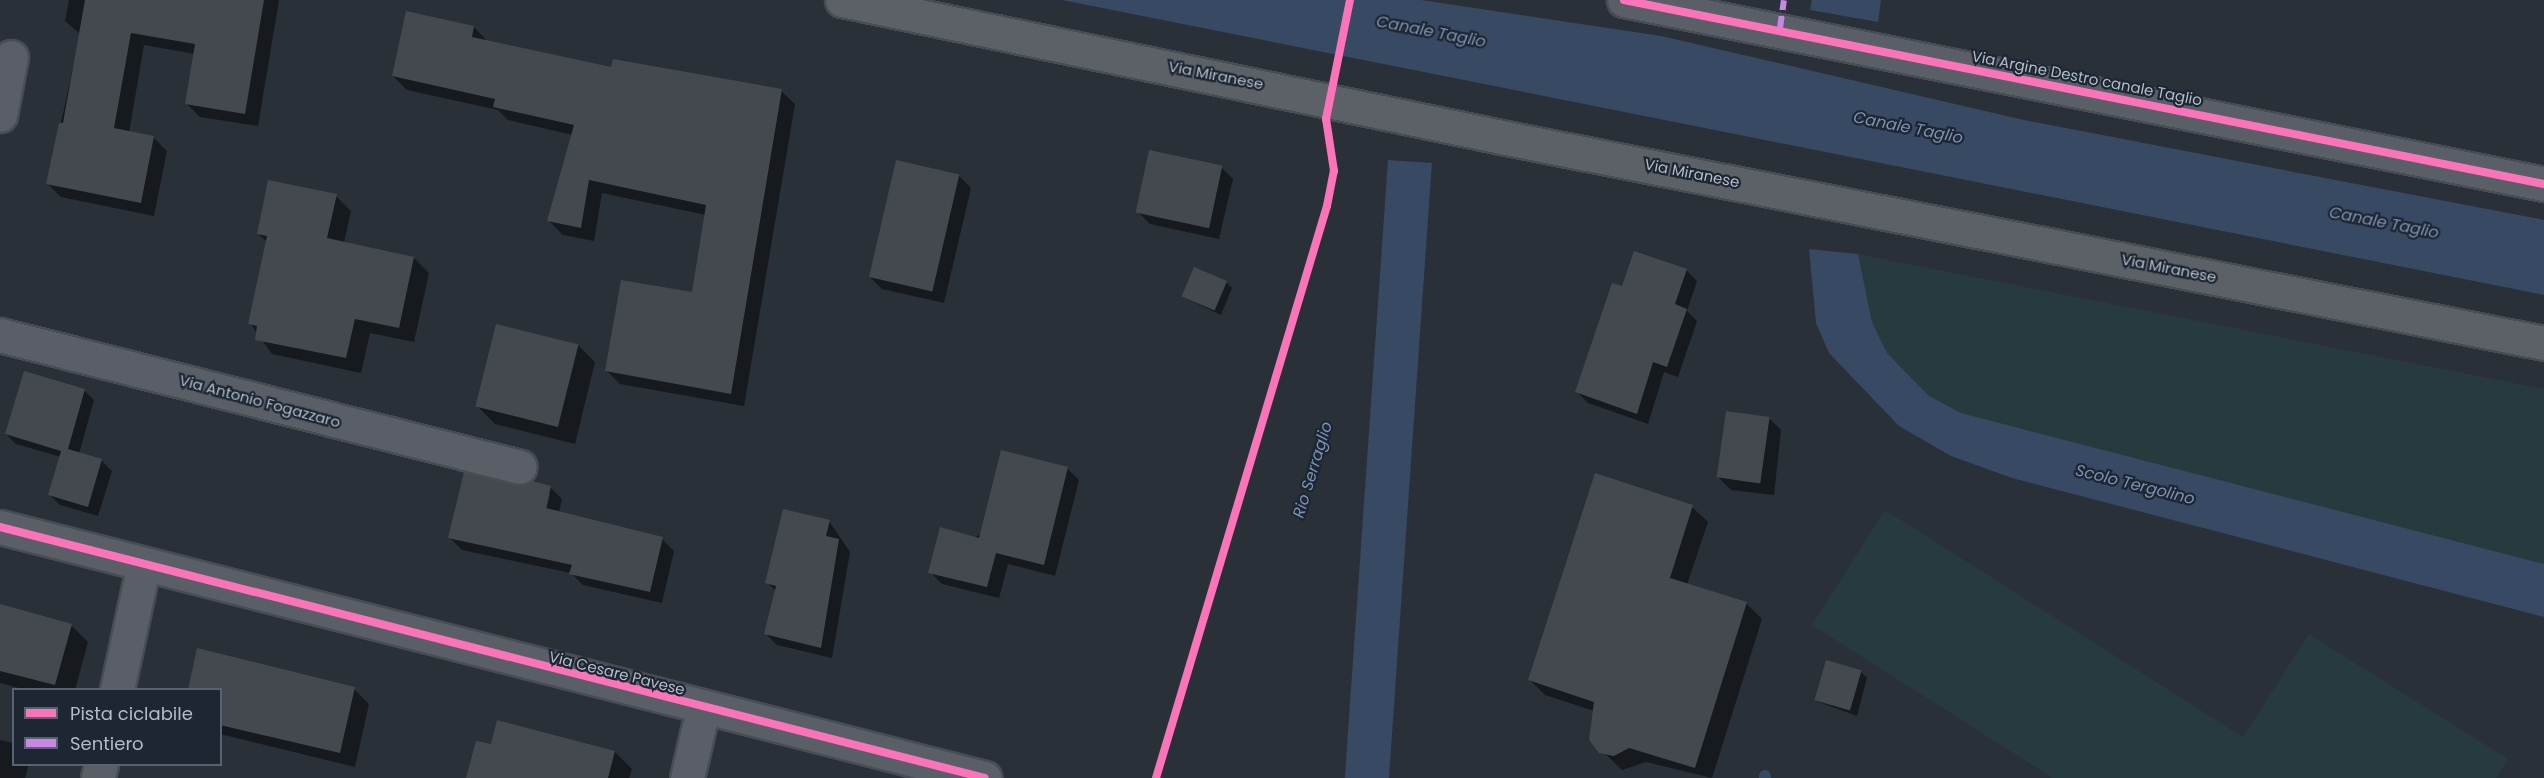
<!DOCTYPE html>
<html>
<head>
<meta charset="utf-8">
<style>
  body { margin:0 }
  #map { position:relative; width:2544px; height:778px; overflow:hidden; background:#2a3038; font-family:Poppins,sans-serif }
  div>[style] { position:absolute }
  .green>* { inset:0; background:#273a3e }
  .water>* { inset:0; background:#384963; transform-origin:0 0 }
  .shadow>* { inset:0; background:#0007 }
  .stream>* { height:12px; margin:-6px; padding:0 6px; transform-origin:6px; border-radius:6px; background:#384963 }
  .building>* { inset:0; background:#444950; transform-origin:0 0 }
  .roads { filter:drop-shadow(2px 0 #484c53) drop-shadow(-2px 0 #484c53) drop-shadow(0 2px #484c53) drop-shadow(0 -2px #484c53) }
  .minor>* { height:33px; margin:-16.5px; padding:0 16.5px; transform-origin:16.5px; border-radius:16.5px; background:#5a5e66 }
  .major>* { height:33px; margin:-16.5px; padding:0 16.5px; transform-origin:16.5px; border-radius:16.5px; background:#5c6168 }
  .quiet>* { height:6px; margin-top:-3px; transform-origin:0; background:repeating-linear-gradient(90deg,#c787e3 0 12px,transparent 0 18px) }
  .cycleway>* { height:8px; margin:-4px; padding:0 4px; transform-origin:4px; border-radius:4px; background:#fb73b8 }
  span { translate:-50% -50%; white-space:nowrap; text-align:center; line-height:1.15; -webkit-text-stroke:4.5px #1d2633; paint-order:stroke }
  .street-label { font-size:15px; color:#b4bcc9 }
  .water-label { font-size:16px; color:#7c92b1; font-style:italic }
  .legend { position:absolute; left:12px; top:688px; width:210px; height:78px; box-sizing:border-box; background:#1d2633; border:2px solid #59626f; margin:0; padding:8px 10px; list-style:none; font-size:18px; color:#b4bcc9 }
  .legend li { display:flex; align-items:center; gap:12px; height:30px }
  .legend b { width:30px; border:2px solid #59626f }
</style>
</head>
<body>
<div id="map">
  <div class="green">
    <div style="clip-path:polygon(1858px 254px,2544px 389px,2544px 564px,1961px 413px,1929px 396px,1887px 353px,1872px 322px)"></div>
    <div style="clip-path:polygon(1885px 510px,2243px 737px,2309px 634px,2508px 759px,2496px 778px,2053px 778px,1812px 625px)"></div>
  </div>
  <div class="water">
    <div style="clip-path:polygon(1062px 0,1421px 0,1661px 36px,2024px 120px,2544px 220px,2544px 295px)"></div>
    <div style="clip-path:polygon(1812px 0,1881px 0,1878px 22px,1810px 10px)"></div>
    <div style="left:1388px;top:160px;width:44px;height:646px;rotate:4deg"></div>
    <div style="clip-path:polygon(1809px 249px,1858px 254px,1872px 322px,1887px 353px,1929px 396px,1961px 413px,2544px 564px,2544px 617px,2012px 478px,1951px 456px,1899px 426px,1829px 353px,1816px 323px)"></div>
  </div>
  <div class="shadow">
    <div style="clip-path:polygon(69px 0,279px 0,258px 126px,200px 117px,187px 104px,195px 54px,144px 45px,129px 133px,153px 137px,167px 151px,154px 216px,61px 197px,48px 184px,80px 34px,65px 21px)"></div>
    <div style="clip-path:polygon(474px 27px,488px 42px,612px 69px,781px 91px,795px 104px,744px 406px,620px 384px,606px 370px,693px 294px,706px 215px,602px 193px,594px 241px,563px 235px,549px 221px,573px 135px,508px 120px,498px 110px,407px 90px,393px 76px)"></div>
    <div style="clip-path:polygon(897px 162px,959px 176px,971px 188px,944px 303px,882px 289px,870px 277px)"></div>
    <div style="clip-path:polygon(1221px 167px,1233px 179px,1219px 239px,1150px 224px,1138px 212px)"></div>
    <div style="clip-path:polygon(336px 196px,351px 211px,344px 243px,414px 258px,429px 273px,414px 342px,370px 333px,361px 373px,272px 354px,250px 323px,267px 242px,258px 234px)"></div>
    <div style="clip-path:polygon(1686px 270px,1697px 281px,1687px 311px,1697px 321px,1678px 377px,1664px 372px,1648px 424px,1588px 403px,1577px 392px,1623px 288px)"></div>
    <div style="clip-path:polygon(1226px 282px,1232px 288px,1221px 315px,1183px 297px)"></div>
    <div style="clip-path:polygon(578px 345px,595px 362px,575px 444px,495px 424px,478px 407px)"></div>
    <div style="clip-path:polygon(84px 390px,94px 400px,79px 454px,102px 461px,112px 471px,98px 516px,60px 505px,50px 495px,61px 457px,16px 444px,6px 434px)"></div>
    <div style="clip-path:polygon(1769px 418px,1781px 430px,1774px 495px,1731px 490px,1719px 478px)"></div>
    <div style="clip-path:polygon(1067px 468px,1079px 480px,1055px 576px,1008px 564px,999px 598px,942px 584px,930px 572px)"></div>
    <div style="clip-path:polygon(evenodd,550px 487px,562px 499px,559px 513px,662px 539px,674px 551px,662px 603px,583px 585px,571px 573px,462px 550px,450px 538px,550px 487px,547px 494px,550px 494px,545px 516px,542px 515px,547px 494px)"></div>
    <div style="clip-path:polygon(1692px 507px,1708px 522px,1687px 585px,1747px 604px,1762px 619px,1712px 778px,1646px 762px,1622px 770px,1590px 739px,1594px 711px,1545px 695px,1530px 680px)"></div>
    <div style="clip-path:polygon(829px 521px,850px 552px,832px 658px,777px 645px,766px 634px,776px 591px,767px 582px)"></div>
    <div style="clip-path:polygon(0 606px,71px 625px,88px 642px,75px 690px,26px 690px,0 683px)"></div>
    <div style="clip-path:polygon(1861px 672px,1867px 678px,1857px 716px,1816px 701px)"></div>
    <div style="clip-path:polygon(354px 689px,369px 704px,355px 767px,220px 734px,220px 690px)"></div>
    <div style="clip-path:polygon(498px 722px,615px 752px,632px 769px,629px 778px,468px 778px,492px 746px)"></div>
    <div style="clip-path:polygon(0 740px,14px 743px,14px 764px,29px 764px,25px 778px,0 778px)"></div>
  </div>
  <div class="stream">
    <div style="left:1765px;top:778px;width:2px;rotate:-90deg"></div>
  </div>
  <div class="building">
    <div style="clip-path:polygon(85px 0,264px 0,245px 114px,185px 104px,195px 44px,131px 33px,114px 128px,154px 136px,141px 203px,46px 184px,59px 123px,63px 123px)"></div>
    <div style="clip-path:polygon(406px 11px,474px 26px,472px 37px,611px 67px,613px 59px,782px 89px,731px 394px,605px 371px,621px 280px,692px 292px,706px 205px,589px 180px,581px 228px,547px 221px,574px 125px,493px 107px,495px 99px,392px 76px)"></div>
    <div style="left:1149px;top:150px;width:75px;height:64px;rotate:12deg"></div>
    <div style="left:896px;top:160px;width:65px;height:120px;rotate:13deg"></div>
    <div style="clip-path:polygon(268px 180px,337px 194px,327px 238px,414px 257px,399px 328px,355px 319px,346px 358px,255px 340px,257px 326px,248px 324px,267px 236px,257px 234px)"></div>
    <div style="clip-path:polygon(1634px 251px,1687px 269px,1675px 304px,1687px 309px,1667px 367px,1653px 362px,1637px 414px,1575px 392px,1612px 283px,1622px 286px)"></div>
    <div style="left:1194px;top:267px;width:36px;height:32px;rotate:23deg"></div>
    <div style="left:496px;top:324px;width:85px;height:85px;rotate:14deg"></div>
    <div style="clip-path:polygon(24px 371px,85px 389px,68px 449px,102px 459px,88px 507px,48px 495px,61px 451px,5px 434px)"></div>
    <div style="left:1726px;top:411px;width:44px;height:67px;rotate:8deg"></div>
    <div style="clip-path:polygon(1001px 450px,1068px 467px,1044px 565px,996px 553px,987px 587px,928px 573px,940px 527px,979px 538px)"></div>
    <div style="clip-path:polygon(464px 472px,515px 485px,532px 481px,551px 486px,546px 508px,663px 537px,650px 592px,569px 574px,572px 565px,448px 538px)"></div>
    <div style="clip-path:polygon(1595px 473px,1693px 505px,1670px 578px,1747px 602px,1695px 768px,1629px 748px,1614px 756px,1599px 753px,1589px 740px,1594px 702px,1528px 680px)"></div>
    <div style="clip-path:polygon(783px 509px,830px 520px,826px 536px,839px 539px,821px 648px,764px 634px,776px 586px,765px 583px)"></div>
    <div style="clip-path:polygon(0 604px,72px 624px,55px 685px,0 671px)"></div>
    <div style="clip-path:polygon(197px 648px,355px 687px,340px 753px,220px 725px,220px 690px,188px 690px)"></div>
    <div style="left:1826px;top:660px;width:37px;height:42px;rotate:16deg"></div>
    <div style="clip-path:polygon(497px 720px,615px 751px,608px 778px,466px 778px,476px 741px,491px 744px)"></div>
  </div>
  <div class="roads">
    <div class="minor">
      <div style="left:1624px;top:0;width:938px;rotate:11.31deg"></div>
      <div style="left:0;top:115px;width:59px;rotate:-79.3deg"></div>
      <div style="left:0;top:335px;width:536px;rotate:14.24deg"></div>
      <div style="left:0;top:527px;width:1016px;rotate:14.3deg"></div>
      <div style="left:117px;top:690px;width:125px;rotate:-78deg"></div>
      <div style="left:98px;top:778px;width:14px;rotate:-78deg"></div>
      <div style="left:687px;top:778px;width:72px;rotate:-77.1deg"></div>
    </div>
    <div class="major">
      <div style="left:842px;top:0;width:673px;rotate:11.74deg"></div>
      <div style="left:1501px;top:137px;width:1063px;rotate:11.17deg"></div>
    </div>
  </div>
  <div class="quiet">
    <div style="left:1780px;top:28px;width:28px;rotate:-82deg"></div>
  </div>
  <div class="cycleway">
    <div style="left:1624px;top:0;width:938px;rotate:11.31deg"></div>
    <div style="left:0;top:527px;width:1016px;rotate:14.3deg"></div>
    <div style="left:1156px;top:778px;width:597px;rotate:-73.36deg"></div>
    <div style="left:1327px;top:206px;width:36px;rotate:-79deg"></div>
    <div style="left:1334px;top:171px;width:53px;rotate:-98.7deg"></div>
    <div style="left:1326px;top:119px;width:121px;rotate:-78.6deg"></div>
  </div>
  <div class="street-label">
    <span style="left:1216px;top:75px;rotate:11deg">Via Miranese</span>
    <span style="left:2087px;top:78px;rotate:11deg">Via Argine Destro canale Taglio</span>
    <span style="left:1692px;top:173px;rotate:11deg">Via Miranese</span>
    <span style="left:2169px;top:268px;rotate:11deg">Via Miranese</span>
    <span style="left:260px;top:401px;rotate:15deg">Via Antonio Fogazzaro</span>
    <span style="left:617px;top:673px;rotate:14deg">Via Cesare Pavese</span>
  </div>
  <div class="water-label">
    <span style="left:1431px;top:32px;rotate:11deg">Canale Taglio</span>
    <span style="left:1908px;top:128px;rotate:11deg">Canale Taglio</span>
    <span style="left:2384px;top:223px;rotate:11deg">Canale Taglio</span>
    <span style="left:1313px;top:470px;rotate:-73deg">Rio Serraglio</span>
    <span style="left:2135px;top:485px;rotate:14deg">Scolo Tergolino</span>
  </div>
  <ul class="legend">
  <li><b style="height:8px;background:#fb73b8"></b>Pista ciclabile</li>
  <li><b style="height:8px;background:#c787e3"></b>Sentiero</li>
  </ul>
</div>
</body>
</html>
